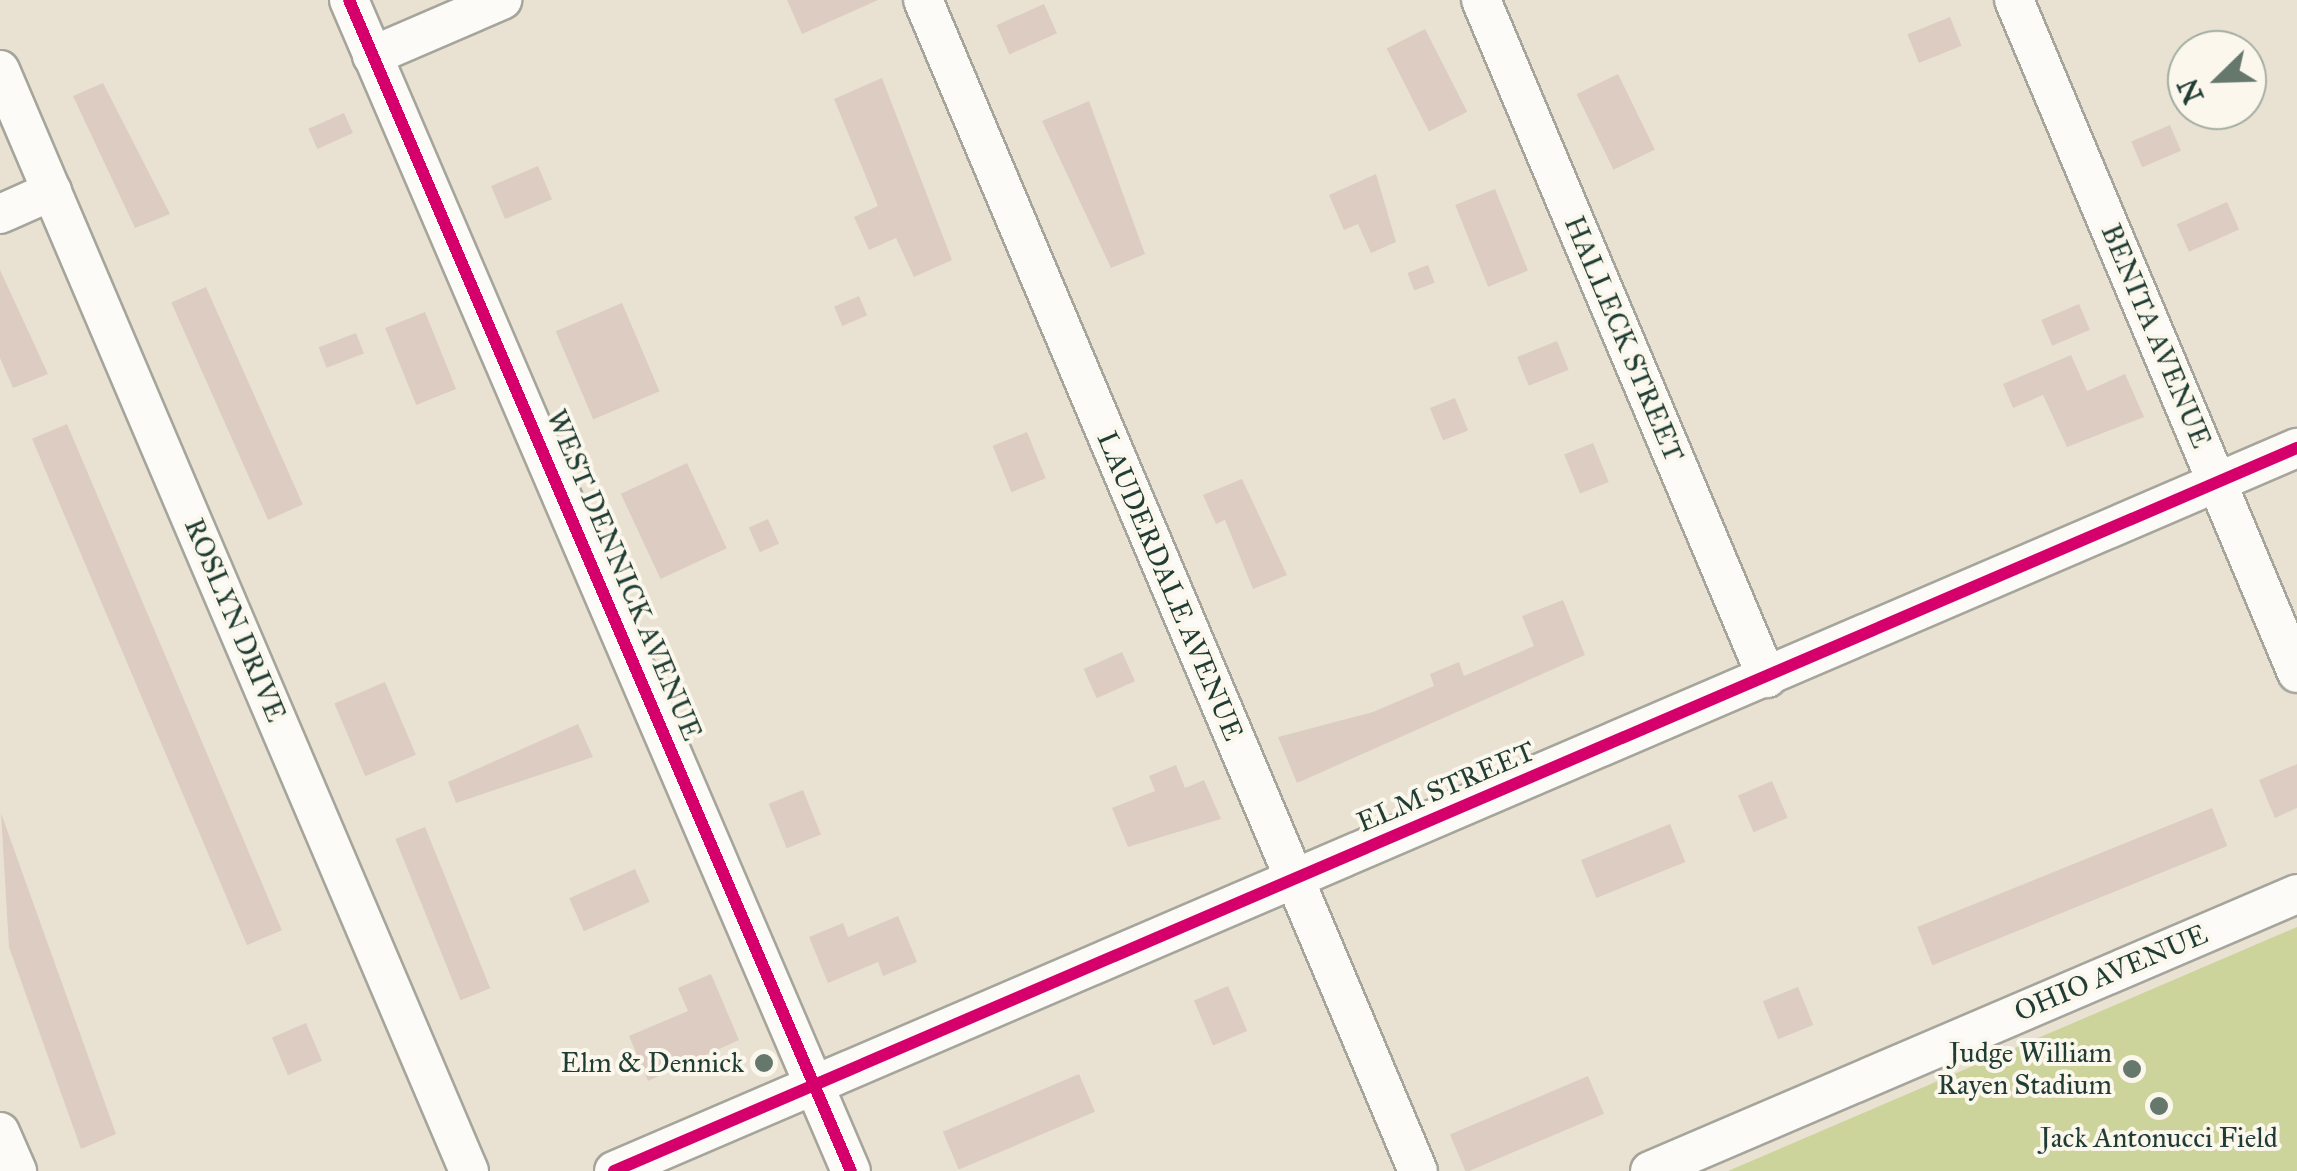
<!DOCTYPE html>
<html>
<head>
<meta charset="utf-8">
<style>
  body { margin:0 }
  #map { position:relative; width:2297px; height:1171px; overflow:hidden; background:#e9e2d3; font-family:"IM FELL Great Primer",serif }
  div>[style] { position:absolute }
  .green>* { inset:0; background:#cdd49b }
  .building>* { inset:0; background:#ddccc1; transform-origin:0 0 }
  .roads { filter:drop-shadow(2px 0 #a5a59b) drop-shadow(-2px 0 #a5a59b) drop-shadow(0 2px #a5a59b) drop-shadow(0 -2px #a5a59b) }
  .minor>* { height:38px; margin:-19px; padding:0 19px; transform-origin:19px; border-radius:19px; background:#fcfbf8 }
  .cycleway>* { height:12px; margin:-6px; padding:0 6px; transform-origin:6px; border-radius:6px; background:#d6006c }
  .dots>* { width:28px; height:28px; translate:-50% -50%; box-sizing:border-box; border:5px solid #fbf7ec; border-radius:50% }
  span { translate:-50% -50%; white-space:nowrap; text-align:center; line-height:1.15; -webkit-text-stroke:8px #fbf7ec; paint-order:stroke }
  .street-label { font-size:28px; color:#1f3d34 }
  .poi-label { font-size:28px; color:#1f3d34 }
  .right { translate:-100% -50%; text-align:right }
  .north { position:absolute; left:2167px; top:30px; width:100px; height:100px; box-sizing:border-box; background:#fbf7ec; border:2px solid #a3ada2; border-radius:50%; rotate:247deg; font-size:28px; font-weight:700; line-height:40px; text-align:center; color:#1f3d34 }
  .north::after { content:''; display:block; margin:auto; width:35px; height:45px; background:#66776c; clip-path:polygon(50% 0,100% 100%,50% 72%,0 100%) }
</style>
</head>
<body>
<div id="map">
  <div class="green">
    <div style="clip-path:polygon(2297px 927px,2297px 1171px,1728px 1171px,2206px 966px)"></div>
  </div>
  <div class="building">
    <div style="clip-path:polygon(787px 0,878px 0,802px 34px)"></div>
    <div style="left:1044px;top:4px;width:32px;height:52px;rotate:66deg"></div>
    <div style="left:1950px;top:17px;width:31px;height:46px;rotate:68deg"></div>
    <div style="left:1425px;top:29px;width:93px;height:43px;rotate:63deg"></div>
    <div style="left:1618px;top:74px;width:84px;height:46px;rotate:64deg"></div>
    <div style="clip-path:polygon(882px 78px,952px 260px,914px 277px,896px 238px,869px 250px,854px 217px,878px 206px,834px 99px)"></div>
    <div style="clip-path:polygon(103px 83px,170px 214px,135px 228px,73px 96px)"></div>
    <div style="clip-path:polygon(1089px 101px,1145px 254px,1111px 268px,1042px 121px)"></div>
    <div style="left:344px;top:113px;width:22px;height:39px;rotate:66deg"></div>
    <div style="left:2170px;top:125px;width:28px;height:42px;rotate:67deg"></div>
    <div style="left:538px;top:166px;width:36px;height:51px;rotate:67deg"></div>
    <div style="clip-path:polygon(1376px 174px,1396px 242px,1371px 253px,1358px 224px,1344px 230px,1329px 195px)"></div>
    <div style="left:1495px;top:189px;width:88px;height:43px;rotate:68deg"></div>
    <div style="left:2227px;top:202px;width:30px;height:55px;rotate:66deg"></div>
    <div style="left:1428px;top:265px;width:19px;height:22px;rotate:69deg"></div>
    <div style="clip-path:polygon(0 270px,48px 374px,13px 388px,0 358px)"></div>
    <div style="left:206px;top:287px;width:238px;height:38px;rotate:66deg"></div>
    <div style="left:859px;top:296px;width:21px;height:27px;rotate:67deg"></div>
    <div style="left:622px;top:303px;width:96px;height:72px;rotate:67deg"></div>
    <div style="left:2079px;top:304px;width:28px;height:41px;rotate:67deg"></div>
    <div style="left:425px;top:312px;width:83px;height:43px;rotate:68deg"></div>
    <div style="left:356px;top:333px;width:22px;height:40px;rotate:69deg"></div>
    <div style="left:1557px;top:341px;width:31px;height:43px;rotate:68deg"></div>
    <div style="clip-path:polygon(2071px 355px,2087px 391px,2125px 374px,2144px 417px,2067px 447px,2043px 395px,2013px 408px,2003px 384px)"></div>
    <div style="left:1455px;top:398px;width:35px;height:27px;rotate:68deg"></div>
    <div style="left:67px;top:424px;width:550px;height:38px;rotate:67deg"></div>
    <div style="left:1027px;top:432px;width:50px;height:37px;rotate:68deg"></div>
    <div style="left:1593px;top:443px;width:42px;height:31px;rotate:68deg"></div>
    <div style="left:687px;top:463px;width:94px;height:73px;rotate:65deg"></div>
    <div style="clip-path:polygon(1242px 479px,1287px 575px,1253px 589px,1225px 520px,1216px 524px,1203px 495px)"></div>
    <div style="left:768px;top:519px;width:27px;height:21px;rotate:66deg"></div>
    <div style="clip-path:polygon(1563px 600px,1585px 655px,1297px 783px,1278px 737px,1373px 712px,1434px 686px,1430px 674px,1459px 662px,1464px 676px,1534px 646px,1522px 616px)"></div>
    <div style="left:1122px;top:652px;width:32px;height:42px;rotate:66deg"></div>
    <div style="left:385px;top:682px;width:79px;height:55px;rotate:67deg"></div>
    <div style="clip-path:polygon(578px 724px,593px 757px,456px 803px,448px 782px)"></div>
    <div style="clip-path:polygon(2297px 764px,2297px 808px,2275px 818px,2259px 780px)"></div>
    <div style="clip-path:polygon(1176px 765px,1185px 788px,1204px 780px,1221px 819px,1128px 847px,1112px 808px,1155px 791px,1149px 776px)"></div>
    <div style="left:1772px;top:781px;width:40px;height:37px;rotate:67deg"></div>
    <div style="left:803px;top:790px;width:48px;height:37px;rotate:68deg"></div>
    <div style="left:2212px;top:808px;width:41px;height:318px;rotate:68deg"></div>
    <div style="clip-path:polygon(1px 813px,116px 1134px,81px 1149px,9px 947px)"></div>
    <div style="left:1670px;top:824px;width:41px;height:96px;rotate:68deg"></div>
    <div style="left:425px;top:827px;width:174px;height:32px;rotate:68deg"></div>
    <div style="left:635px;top:869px;width:36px;height:72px;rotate:66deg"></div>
    <div style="clip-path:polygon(898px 916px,917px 962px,883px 976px,878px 962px,828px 983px,809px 937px,843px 923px,848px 937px)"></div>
    <div style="clip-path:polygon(711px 974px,739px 1040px,648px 1081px,629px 1036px,688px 1011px,678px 988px)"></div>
    <div style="left:1228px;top:986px;width:49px;height:37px;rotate:67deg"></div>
    <div style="left:1798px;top:987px;width:41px;height:38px;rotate:68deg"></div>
    <div style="left:306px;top:1023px;width:41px;height:37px;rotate:67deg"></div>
    <div style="left:1079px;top:1074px;width:41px;height:148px;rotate:67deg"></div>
    <div style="left:1588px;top:1076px;width:41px;height:150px;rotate:67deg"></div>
  </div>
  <div class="roads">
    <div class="minor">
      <div style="left:349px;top:0;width:1274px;rotate:66.8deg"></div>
      <div style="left:923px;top:0;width:1271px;rotate:67.09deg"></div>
      <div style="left:1481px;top:0;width:736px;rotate:67.13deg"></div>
      <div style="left:2014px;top:0;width:730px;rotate:67.19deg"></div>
      <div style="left:372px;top:56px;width:142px;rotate:-23.3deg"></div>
      <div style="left:0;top:70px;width:1197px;rotate:66.93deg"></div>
      <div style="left:0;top:214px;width:57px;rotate:-23.9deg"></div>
      <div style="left:0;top:1132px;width:43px;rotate:66.4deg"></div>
      <div style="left:614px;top:1171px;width:1832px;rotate:-23.25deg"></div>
      <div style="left:1650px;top:1171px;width:704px;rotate:-23.18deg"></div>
    </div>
  </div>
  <div class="cycleway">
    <div style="left:349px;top:0;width:1274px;rotate:66.8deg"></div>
    <div style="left:614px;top:1171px;width:1832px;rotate:-23.25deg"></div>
  </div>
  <div class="dots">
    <div style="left:764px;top:1063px;background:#66776c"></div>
    <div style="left:2132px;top:1069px;background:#66776c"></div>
    <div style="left:2159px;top:1106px;background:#66776c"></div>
  </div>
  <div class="street-label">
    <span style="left:2156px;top:336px;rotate:67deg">BENITA AVENUE</span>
    <span style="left:1624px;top:339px;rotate:67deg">HALLECK STREET</span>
    <span style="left:624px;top:575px;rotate:67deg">WEST DENNICK AVENUE</span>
    <span style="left:1170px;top:586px;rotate:67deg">LAUDERDALE AVENUE</span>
    <span style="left:235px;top:620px;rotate:67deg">ROSLYN DRIVE</span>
    <span style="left:1446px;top:787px;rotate:-23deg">ELM STREET</span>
    <span style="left:2111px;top:973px;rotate:-23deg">OHIO AVENUE</span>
  </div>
  <div class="poi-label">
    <span class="right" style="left:2112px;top:1069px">Judge William<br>Rayen Stadium</span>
    <span class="right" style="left:744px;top:1063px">Elm &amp; Dennick</span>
    <span style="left:2159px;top:1138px">Jack Antonucci Field</span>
  </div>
  <div class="north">N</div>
</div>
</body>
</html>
